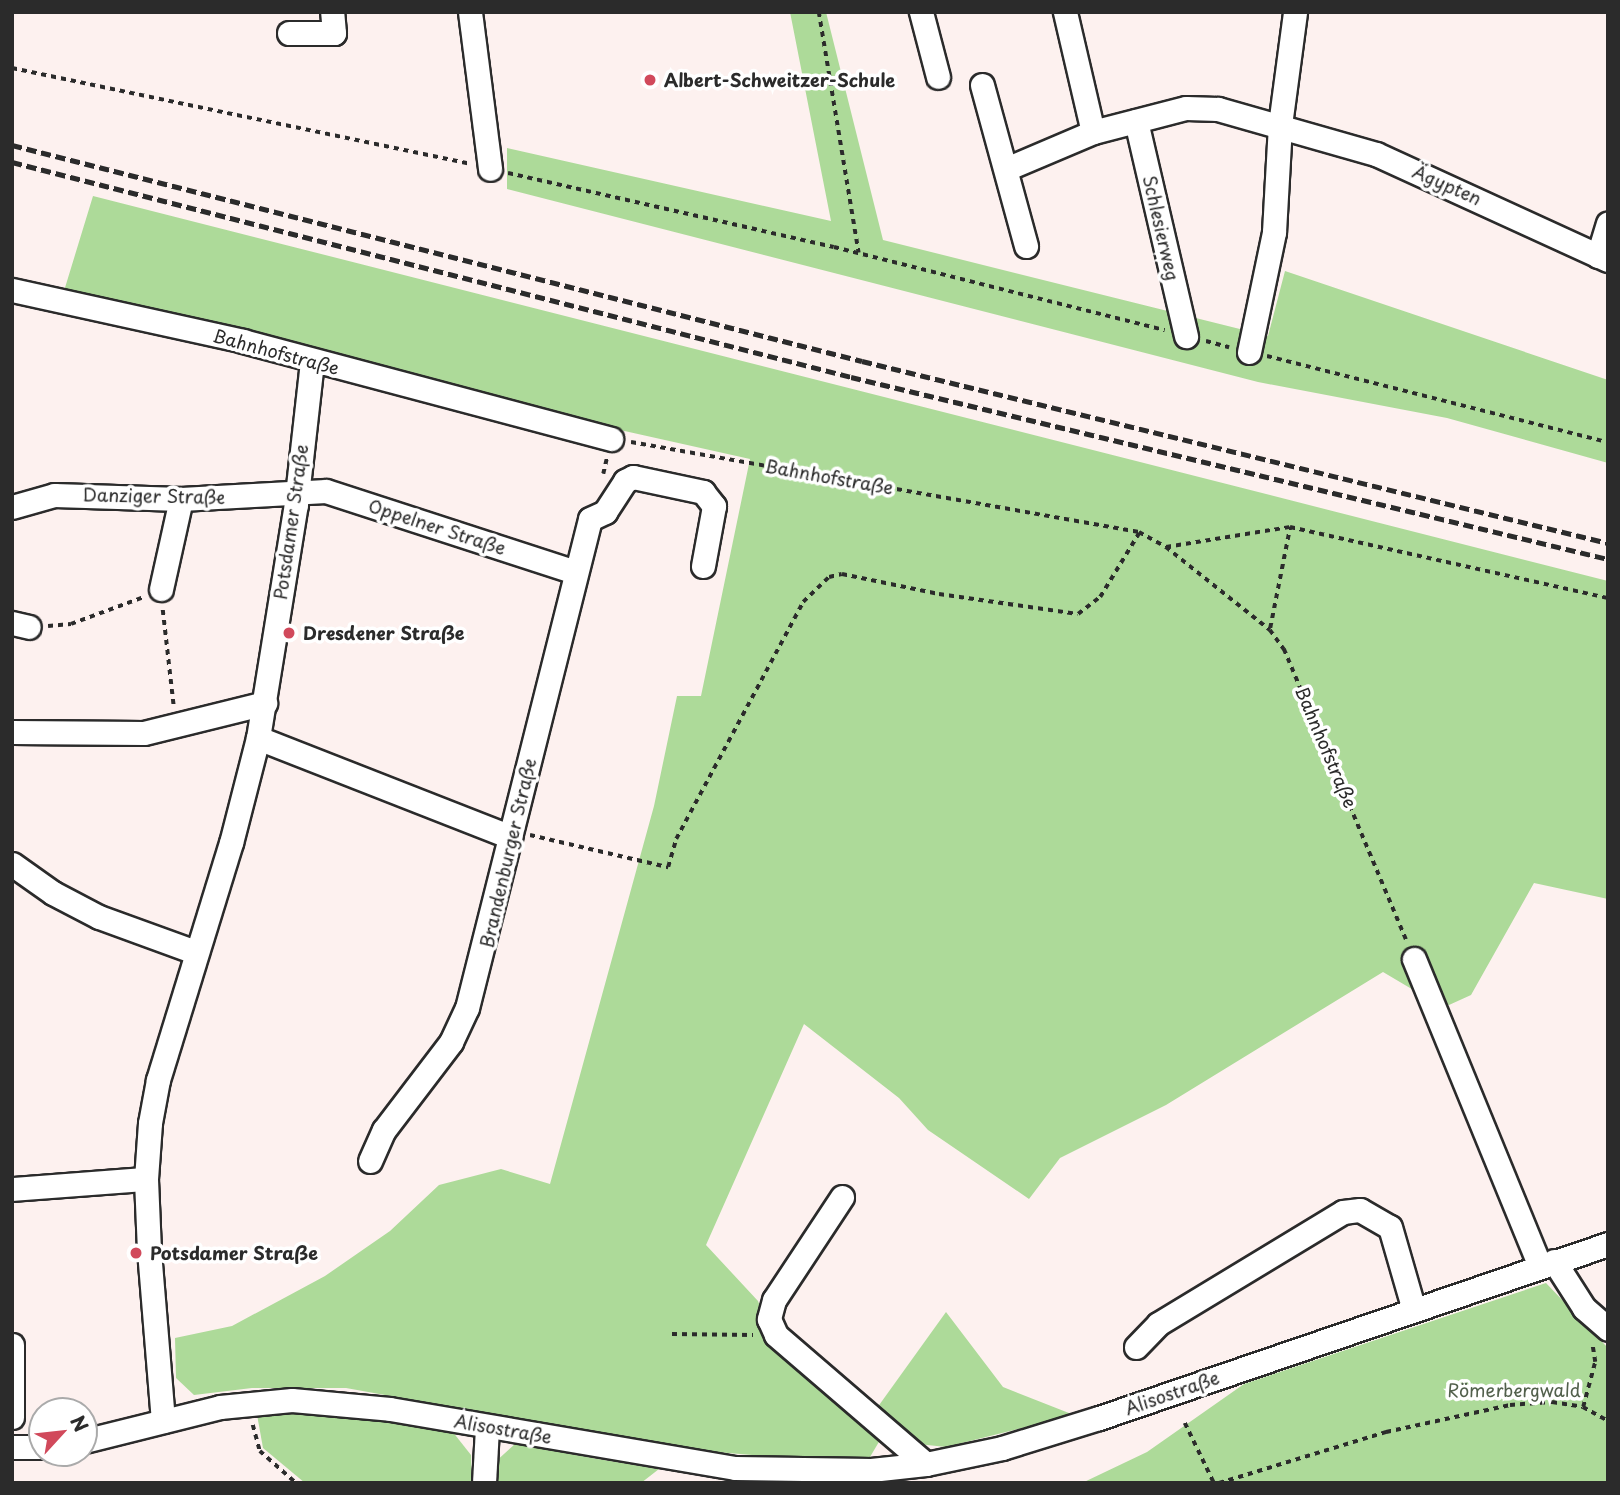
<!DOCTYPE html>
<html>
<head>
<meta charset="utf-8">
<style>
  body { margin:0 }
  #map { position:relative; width:1620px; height:1495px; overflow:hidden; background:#fdf1ef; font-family:"Playpen Sans",sans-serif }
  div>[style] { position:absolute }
  .green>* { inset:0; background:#adda99 }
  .path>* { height:3.5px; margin-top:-1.75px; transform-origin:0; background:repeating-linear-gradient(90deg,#2b2b2b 0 5px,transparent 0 10px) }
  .roads { filter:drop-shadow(2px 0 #2b2b2b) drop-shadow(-2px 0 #2b2b2b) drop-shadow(0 2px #2b2b2b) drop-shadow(0 -2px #2b2b2b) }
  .minor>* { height:23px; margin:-11.5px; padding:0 11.5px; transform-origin:11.5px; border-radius:11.5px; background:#fff }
  .rail>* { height:5px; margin-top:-2.5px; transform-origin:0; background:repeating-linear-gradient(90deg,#2b2b2b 0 10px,transparent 0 15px) }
  .dots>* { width:19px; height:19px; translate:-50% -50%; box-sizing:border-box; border:4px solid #fff; border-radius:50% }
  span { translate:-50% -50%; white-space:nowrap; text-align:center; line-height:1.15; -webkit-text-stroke:7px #fff; paint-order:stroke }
  .poi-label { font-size:18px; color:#2b2b2b; font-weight:700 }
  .left { translate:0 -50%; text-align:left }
  .street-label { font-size:18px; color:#2b2b2b }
  .park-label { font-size:18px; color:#52604c }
  .frame { position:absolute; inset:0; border:14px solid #2b2b2b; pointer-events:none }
  .north { position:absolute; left:28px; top:1397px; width:70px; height:70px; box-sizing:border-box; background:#fff; border:2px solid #aaa; border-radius:50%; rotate:63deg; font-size:19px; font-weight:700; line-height:28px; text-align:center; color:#2b2b2b }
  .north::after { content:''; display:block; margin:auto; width:24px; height:32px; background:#d1495b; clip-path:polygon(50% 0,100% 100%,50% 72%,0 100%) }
</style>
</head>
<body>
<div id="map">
  <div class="green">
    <div style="clip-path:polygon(790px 12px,826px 12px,883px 240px,1268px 336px,1285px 271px,1608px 380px,1608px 463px,1447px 418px,1258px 382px,507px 189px,507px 148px,831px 221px)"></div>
    <div style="clip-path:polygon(93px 196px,1608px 581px,1608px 899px,1534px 883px,1471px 995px,1449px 1005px,1432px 1001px,1383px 972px,1166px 1105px,1060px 1158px,1029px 1199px,928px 1130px,899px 1098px,804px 1024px,706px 1245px,758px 1301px,773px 1341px,883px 1435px,870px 1457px,811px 1460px,692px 1450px,346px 1388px,252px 1388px,194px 1395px,176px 1378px,175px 1338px,232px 1326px,325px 1276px,390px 1231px,439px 1185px,501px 1169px,550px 1184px,654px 806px,677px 696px,701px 696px,750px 459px,401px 381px,64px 291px)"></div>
    <div style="clip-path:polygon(1546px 1283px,1608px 1348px,1608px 1483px,1082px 1483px,1147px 1452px,1244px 1384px)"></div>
    <div style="clip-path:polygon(946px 1312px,1003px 1387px,1074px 1415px,946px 1447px,918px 1444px,877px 1408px)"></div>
    <div style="clip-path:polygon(256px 1409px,342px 1411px,452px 1431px,471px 1455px,472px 1483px,305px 1483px,263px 1448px)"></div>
    <div style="clip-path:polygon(515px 1444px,598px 1459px,659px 1469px,641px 1483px,494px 1483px,493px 1464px)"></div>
  </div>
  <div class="path">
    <div style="left:819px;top:12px;width:244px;rotate:80.6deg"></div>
    <div style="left:12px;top:68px;width:468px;rotate:11.8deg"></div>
    <div style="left:508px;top:173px;width:334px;rotate:12.8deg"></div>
    <div style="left:834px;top:247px;width:341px;rotate:14.1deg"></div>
    <div style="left:1206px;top:341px;width:24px;rotate:15deg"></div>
    <div style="left:1267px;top:356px;width:352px;rotate:14.2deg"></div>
    <div style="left:631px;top:442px;width:516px;rotate:10.05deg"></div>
    <div style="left:1139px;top:532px;width:31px;rotate:29deg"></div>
    <div style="left:1166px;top:547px;width:133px;rotate:38.6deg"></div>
    <div style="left:1270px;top:630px;width:24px;rotate:54deg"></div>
    <div style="left:1284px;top:649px;width:315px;rotate:67.2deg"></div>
    <div style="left:603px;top:474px;width:17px;rotate:-77deg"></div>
    <div style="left:1166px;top:547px;width:126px;rotate:-9.2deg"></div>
    <div style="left:1290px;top:527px;width:326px;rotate:12.6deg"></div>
    <div style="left:163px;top:610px;width:97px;rotate:83.5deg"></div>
    <div style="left:48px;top:626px;width:23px;rotate:-5deg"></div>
    <div style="left:71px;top:624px;width:78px;rotate:-20.3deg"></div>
    <div style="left:1270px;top:628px;width:103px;rotate:-78.8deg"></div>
    <div style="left:530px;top:835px;width:142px;rotate:13.1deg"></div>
    <div style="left:668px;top:867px;width:29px;rotate:-74deg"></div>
    <div style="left:676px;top:839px;width:269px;rotate:-61.8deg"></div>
    <div style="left:803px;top:602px;width:36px;rotate:-44deg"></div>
    <div style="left:829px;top:577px;width:13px;rotate:-13deg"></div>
    <div style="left:842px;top:574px;width:99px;rotate:11.7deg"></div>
    <div style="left:939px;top:594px;width:140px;rotate:8.2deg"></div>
    <div style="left:1078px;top:614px;width:28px;rotate:-38deg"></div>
    <div style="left:1100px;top:597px;width:75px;rotate:-58.6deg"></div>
    <div style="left:672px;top:1334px;width:81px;rotate:0.7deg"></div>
    <div style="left:1583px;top:1407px;width:47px;rotate:-75.1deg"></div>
    <div style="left:1595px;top:1362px;width:18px;rotate:-99deg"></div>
    <div style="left:1185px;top:1423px;width:67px;rotate:64.2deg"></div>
    <div style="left:253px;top:1425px;width:27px;rotate:75deg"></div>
    <div style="left:260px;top:1451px;width:48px;rotate:41.6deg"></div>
    <div style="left:1219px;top:1483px;width:175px;rotate:-17deg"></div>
    <div style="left:1386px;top:1432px;width:127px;rotate:-12.3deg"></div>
    <div style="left:1510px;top:1405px;width:42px;rotate:-4.1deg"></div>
    <div style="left:1552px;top:1402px;width:31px;rotate:9deg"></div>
    <div style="left:1583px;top:1407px;width:29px;rotate:29deg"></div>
  </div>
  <div class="roads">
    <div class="minor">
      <div style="left:470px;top:12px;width:158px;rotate:82.7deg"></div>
      <div style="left:921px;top:12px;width:67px;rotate:75.3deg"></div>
      <div style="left:1065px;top:12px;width:123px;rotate:76.9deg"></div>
      <div style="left:289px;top:33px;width:45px"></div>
      <div style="left:334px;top:33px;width:21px;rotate:-95deg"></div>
      <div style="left:982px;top:85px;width:167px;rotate:74.7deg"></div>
      <div style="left:1136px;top:121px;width:221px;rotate:76.9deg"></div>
      <div style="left:1006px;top:169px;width:95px;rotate:-23deg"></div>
      <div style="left:1093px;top:132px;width:96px;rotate:-14.5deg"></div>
      <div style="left:1186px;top:108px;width:32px;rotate:2deg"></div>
      <div style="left:1218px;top:109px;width:164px;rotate:15.9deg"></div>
      <div style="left:1376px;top:154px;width:255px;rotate:24.6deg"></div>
      <div style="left:1598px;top:256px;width:34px;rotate:-73deg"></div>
      <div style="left:12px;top:290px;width:237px;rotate:12.4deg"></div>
      <div style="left:243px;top:341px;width:381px;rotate:14.9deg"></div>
      <div style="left:1249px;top:352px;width:123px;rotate:-78.2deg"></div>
      <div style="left:1274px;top:232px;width:107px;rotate:-86.8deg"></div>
      <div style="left:1280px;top:125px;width:114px;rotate:-82.4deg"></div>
      <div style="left:12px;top:507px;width:44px;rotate:-15.9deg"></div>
      <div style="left:54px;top:495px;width:127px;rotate:1.8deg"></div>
      <div style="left:181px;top:499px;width:145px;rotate:-3.2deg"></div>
      <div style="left:326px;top:491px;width:262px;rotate:18deg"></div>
      <div style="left:161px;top:589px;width:92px;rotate:-77.5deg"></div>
      <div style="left:12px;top:623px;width:17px;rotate:13deg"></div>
      <div style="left:12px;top:732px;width:132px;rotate:0.4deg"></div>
      <div style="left:144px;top:733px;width:125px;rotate:-13.9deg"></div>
      <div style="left:258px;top:738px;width:271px;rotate:21.4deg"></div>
      <div style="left:12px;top:864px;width:50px;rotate:35.3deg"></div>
      <div style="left:53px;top:893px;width:52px;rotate:27.6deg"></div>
      <div style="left:99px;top:917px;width:102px;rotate:20deg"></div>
      <div style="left:1414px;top:959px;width:332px;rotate:67.7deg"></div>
      <div style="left:370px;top:1161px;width:34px;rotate:-66deg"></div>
      <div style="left:384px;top:1130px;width:111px;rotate:-52.7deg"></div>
      <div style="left:451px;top:1042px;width:38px;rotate:-65deg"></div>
      <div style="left:467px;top:1008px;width:504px;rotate:-75.88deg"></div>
      <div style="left:590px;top:519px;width:17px;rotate:-25deg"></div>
      <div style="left:605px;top:512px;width:37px;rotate:-57deg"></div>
      <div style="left:625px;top:481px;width:9px;rotate:-27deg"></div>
      <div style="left:633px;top:477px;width:72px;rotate:12.1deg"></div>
      <div style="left:703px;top:492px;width:18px;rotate:52deg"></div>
      <div style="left:714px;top:506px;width:61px;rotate:100.4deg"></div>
      <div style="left:12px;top:1189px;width:134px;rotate:-4.3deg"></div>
      <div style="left:842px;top:1197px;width:123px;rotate:123.4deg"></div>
      <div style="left:774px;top:1300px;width:20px;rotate:105deg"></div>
      <div style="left:769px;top:1319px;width:17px;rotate:66deg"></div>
      <div style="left:776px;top:1335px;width:198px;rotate:40.7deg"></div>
      <div style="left:1554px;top:1261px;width:56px;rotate:57.4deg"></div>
      <div style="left:1584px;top:1308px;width:32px;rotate:41deg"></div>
      <div style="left:12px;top:1345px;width:72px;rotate:90deg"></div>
      <div style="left:1136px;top:1347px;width:32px;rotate:-46deg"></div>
      <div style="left:1158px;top:1324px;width:216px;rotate:-31.2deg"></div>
      <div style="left:1343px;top:1212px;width:17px;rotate:-7deg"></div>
      <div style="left:1360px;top:1210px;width:34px;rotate:30deg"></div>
      <div style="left:1390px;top:1227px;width:86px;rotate:73.9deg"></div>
      <div style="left:163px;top:1421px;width:171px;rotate:-94.7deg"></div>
      <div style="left:149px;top:1251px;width:72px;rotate:-92.4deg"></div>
      <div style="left:146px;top:1179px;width:56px;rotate:-85.9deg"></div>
      <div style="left:150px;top:1123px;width:44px;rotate:-79.5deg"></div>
      <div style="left:158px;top:1080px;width:248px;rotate:-72.9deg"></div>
      <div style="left:231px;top:843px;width:108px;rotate:-75.6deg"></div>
      <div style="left:258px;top:738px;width:237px;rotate:-80.8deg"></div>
      <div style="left:296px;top:504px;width:144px;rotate:-83.6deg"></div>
      <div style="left:84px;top:1441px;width:140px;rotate:-14deg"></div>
      <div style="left:220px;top:1407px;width:72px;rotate:-5.6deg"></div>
      <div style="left:292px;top:1400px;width:98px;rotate:5.2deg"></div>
      <div style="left:390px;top:1409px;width:350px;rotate:9.7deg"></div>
      <div style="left:735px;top:1468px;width:136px;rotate:0.8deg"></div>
      <div style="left:871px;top:1470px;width:55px;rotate:-6.2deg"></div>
      <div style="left:926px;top:1464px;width:78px;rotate:-11.9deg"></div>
      <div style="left:1002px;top:1448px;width:102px;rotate:-17.2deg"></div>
      <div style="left:1099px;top:1418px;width:538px;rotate:-18.87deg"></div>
      <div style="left:12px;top:1447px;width:30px"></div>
      <div style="left:484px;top:1483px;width:56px;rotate:-86.9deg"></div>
    </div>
  </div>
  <div class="rail">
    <div style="left:12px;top:145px;width:877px;rotate:14.26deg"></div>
    <div style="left:862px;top:361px;width:768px;rotate:13.71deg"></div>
    <div style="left:12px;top:162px;width:866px;rotate:14.37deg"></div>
    <div style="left:851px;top:377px;width:779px;rotate:13.52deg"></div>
  </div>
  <div class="dots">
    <div style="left:650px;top:80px;background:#d1495b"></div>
    <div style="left:289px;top:633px;background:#d1495b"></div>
    <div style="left:136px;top:1253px;background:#d1495b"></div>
  </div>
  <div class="poi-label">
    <span class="left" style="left:664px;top:80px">Albert-Schweitzer-Schule</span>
    <span class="left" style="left:303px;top:633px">Dresdener Straße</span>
    <span class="left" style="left:150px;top:1253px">Potsdamer Straße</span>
  </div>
  <div class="street-label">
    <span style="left:1447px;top:185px;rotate:24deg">Ägypten</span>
    <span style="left:1161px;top:228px;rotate:77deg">Schlesierweg</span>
    <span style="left:276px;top:352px;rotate:15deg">Bahnhofstraße</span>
    <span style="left:829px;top:477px;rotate:10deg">Bahnhofstraße</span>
    <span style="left:154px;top:496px;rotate:1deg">Danziger Straße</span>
    <span style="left:291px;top:522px;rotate:-82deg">Potsdamer Straße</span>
    <span style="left:437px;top:527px;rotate:18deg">Oppelner Straße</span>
    <span style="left:1326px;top:747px;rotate:67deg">Bahnhofstraße</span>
    <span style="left:508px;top:853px;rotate:-77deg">Brandenburger Straße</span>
    <span style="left:1172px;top:1393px;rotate:-19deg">Alisostraße</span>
    <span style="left:503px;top:1429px;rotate:10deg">Alisostraße</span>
  </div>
  <div class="park-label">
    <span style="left:1514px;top:1390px">Römerbergwald</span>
  </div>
  <div class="frame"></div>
  <div class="north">N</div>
</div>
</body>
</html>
